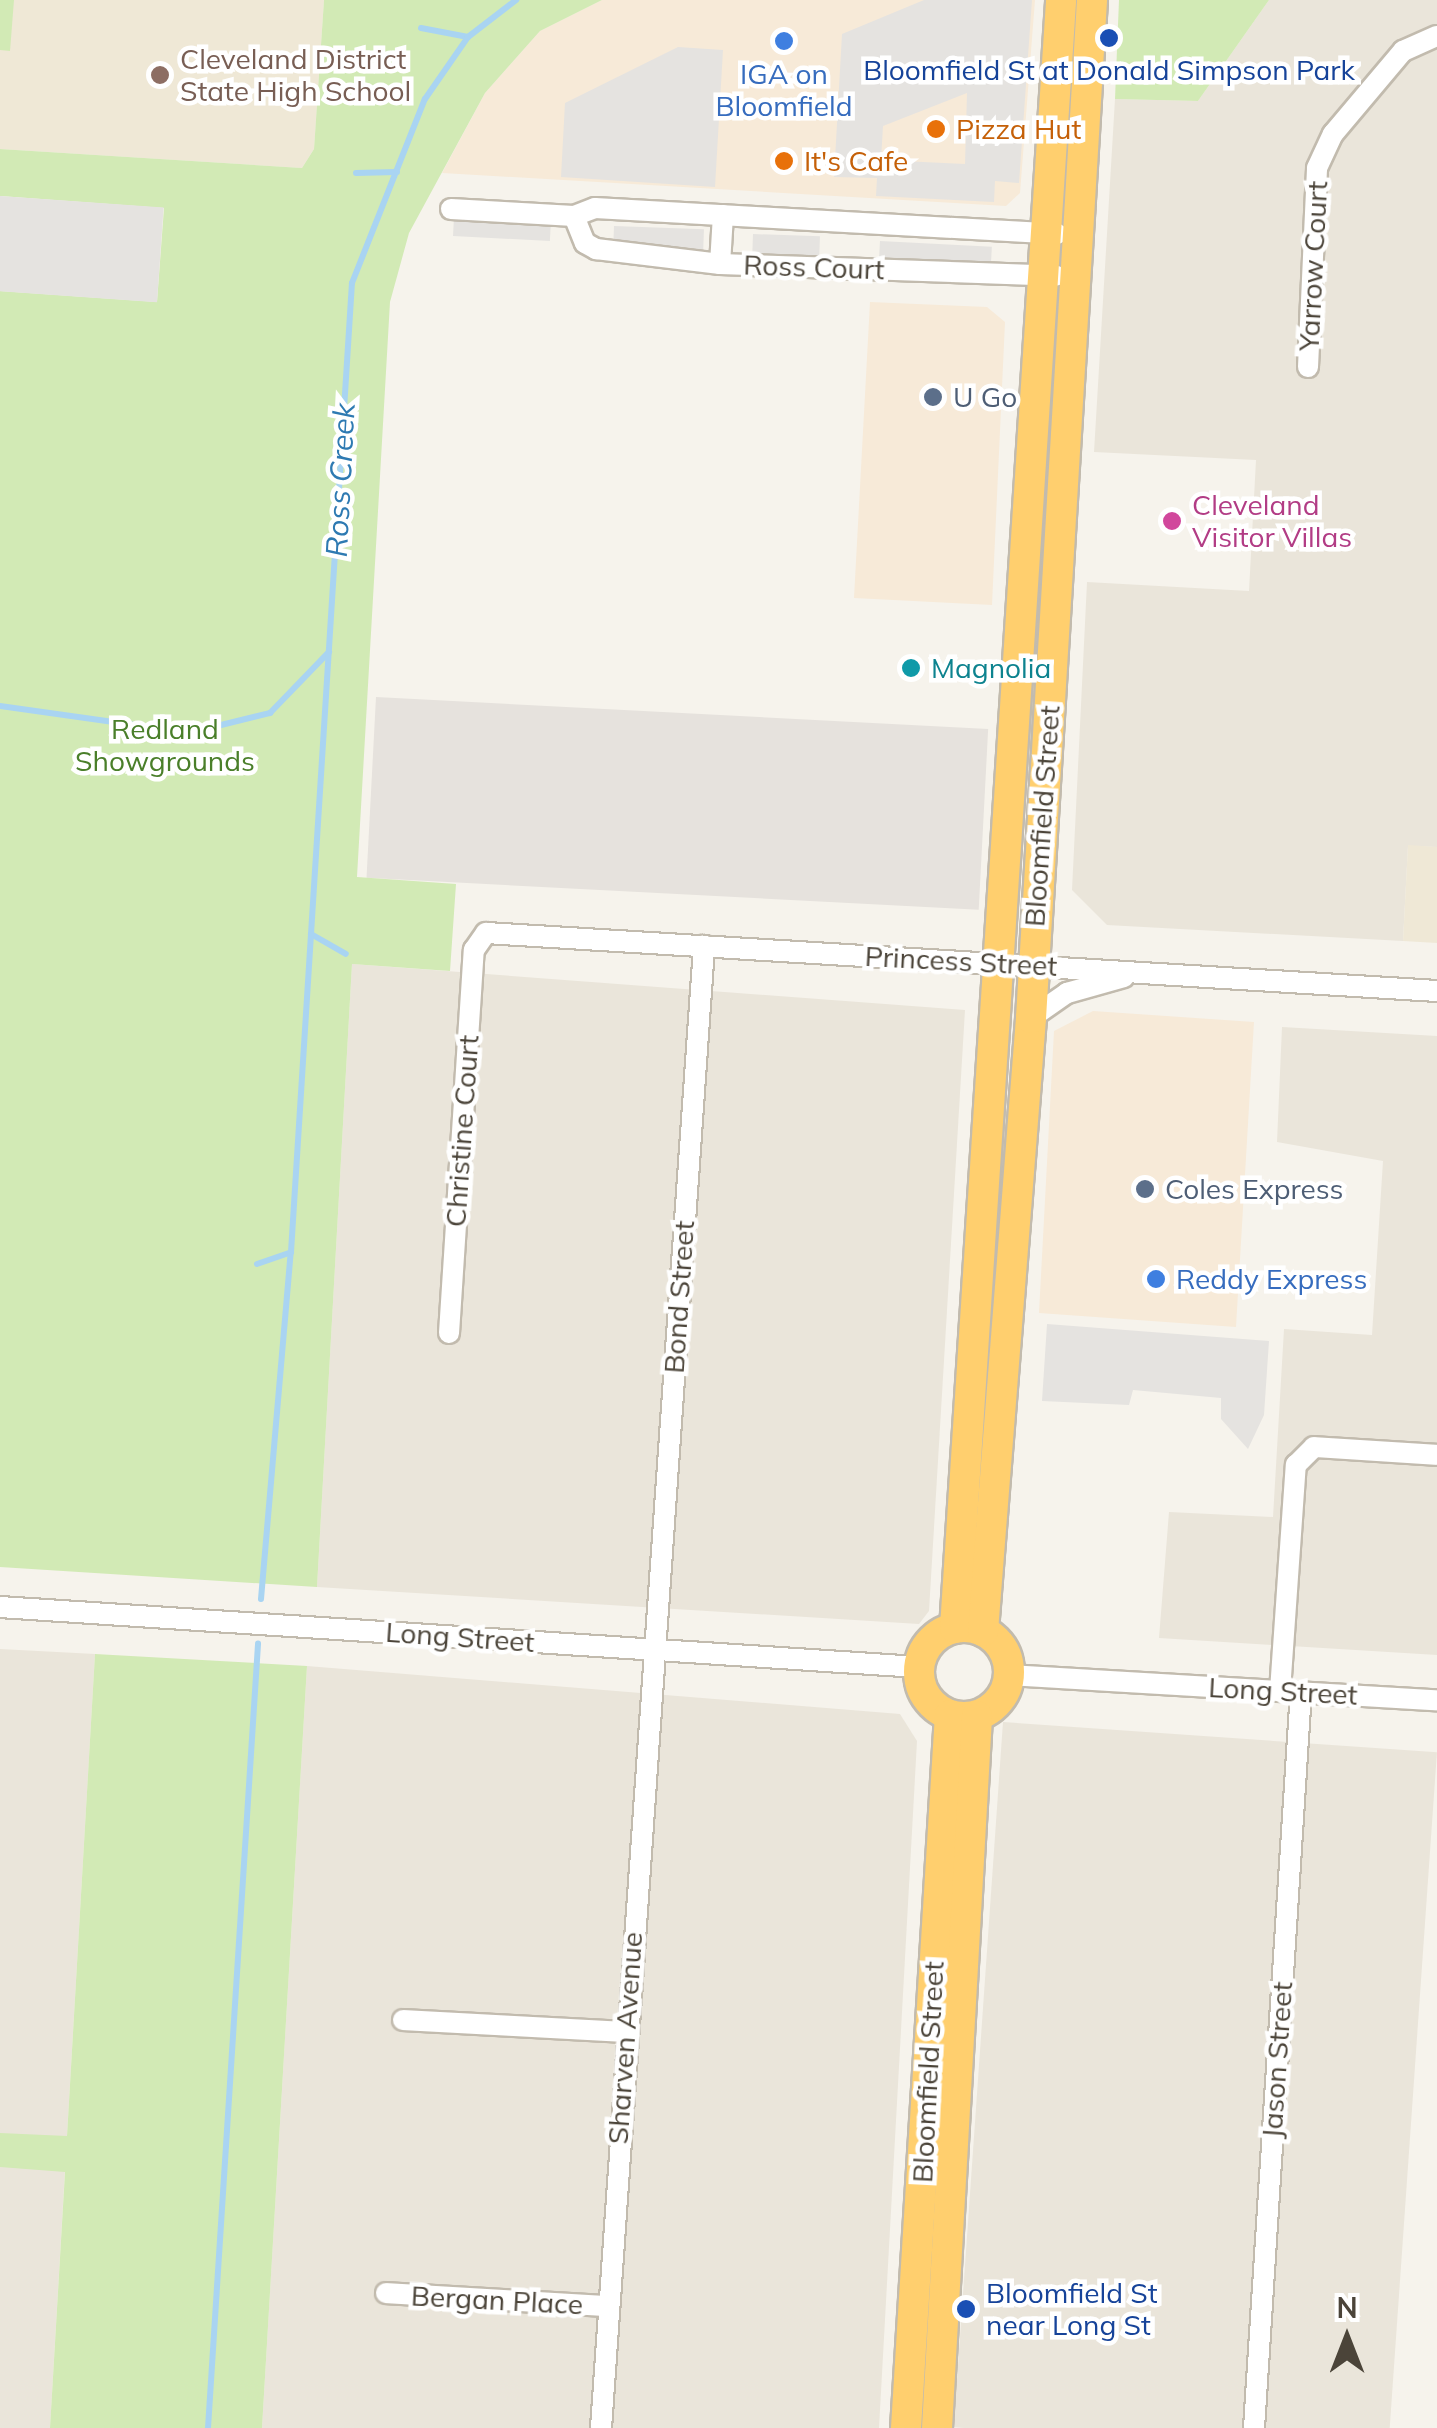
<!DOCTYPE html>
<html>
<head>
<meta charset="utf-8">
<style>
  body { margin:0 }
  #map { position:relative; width:1437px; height:2428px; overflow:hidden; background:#f6f3ec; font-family:Mulish,sans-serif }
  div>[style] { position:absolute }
  .residential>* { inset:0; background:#eae5da; transform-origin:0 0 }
  .commercial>* { inset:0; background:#f7ead8 }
  .industrial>* { inset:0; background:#e6e2dd; transform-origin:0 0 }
  .education>* { inset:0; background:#efe8d6 }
  .green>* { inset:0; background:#d2eab5 }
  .parking>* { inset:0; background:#e5e3e0; transform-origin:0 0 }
  .stream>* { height:6px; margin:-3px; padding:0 3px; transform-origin:3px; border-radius:3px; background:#a9d4f2 }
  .roads { filter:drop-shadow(2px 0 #c2bbae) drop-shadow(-2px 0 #c2bbae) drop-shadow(0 2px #c2bbae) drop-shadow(0 -2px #c2bbae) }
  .minor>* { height:20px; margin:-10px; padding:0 10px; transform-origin:10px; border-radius:10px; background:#fff }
  .highway>* { height:30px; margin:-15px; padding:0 15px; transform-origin:15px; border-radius:15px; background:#ffcf6e }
  .highway>.ring { margin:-15px; padding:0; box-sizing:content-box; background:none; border:30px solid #ffcf6e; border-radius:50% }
  .dots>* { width:28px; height:28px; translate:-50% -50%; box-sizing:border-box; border:5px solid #fff; border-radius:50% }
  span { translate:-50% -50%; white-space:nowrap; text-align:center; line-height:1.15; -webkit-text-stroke:9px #fff; paint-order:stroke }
  .education-label { font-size:28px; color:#785e54 }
  .left { translate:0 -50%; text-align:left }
  .transit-label { font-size:28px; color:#164399 }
  .shop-label { font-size:28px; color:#366cbe }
  .food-label { font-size:28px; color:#c56008 }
  .street-label { font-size:28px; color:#4b4439 }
  .service-label { font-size:28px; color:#4e5e75 }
  .hotel-label { font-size:28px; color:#b23c85 }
  .culture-label { font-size:28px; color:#0d838f }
  .park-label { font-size:28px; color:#4a7f2a }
  .water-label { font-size:30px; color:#2e7ab2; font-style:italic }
  .north { position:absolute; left:1297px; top:2288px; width:100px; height:100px; -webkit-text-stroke:8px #fff; paint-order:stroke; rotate:0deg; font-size:28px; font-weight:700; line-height:40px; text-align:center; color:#4b4439 }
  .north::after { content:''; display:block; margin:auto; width:35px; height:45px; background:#4b4439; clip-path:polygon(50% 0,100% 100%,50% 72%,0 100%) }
</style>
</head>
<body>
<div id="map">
  <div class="residential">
    <div style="clip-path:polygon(1269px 0,1437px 0,1437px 847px,1408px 846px,1403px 941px,1107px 925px,1072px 890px,1087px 582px,1249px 591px,1256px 460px,1094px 452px,1115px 99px,1198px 101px)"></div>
    <div style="clip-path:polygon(352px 964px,965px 1010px,929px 1611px,919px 1624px,317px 1587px)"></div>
    <div style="clip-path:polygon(1282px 1027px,1437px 1036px,1437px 1655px,1159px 1638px,1169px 1512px,1273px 1517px,1284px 1329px,1372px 1335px,1383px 1161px,1277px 1142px)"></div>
    <div style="clip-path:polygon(0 1649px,95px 1654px,50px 2428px,0 2428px)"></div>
    <div style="clip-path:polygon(307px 1666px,900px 1714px,917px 1741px,879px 2428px,262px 2428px)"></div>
    <div style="left:1003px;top:1722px;width:435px;height:707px;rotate:4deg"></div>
  </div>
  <div class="commercial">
    <div style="clip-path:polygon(602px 0,1035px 0,1020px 193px,1006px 206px,442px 173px,485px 93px,540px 31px)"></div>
    <div style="clip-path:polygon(870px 302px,987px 307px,1005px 322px,992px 605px,854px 598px)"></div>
    <div style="clip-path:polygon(1093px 1011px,1254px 1022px,1236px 1327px,1039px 1313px,1054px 1031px)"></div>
  </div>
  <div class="industrial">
    <div style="left:376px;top:697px;width:613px;height:181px;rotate:3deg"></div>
  </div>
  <div class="education">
    <div style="clip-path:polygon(0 0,324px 0,314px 149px,302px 168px,0 149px)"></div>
    <div style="clip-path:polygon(1408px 845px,1437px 847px,1437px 943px,1403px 941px)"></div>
  </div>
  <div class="green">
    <div style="clip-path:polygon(0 0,14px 0,10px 51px,0 50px)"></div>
    <div style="clip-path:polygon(324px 0,602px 0,540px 31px,485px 93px,409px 233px,390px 302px,357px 877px,456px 884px,450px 971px,352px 964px,317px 1587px,0 1567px,0 291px,157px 302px,164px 208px,0 196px,0 149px,302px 168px,314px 149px)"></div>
    <div style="clip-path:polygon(1119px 0,1269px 0,1198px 101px,1115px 99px)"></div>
    <div style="clip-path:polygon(95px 1654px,307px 1666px,262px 2428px,50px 2428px,65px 2172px,0 2167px,0 2133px,67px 2136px)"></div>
  </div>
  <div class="parking">
    <div style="clip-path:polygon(evenodd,924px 0,1032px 0,1019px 183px,995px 181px,994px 202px,876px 196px,877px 178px,834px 177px,842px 34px,924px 0,967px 93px,965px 164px,881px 160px,883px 126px,967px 93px)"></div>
    <div style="clip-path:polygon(678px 47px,723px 50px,715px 187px,561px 177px,565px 103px)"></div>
    <div style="left:0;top:196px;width:164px;height:95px;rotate:4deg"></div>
    <div style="left:454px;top:217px;width:97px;height:19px;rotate:3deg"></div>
    <div style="left:614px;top:226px;width:90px;height:21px;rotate:2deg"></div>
    <div style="left:753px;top:234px;width:67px;height:22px;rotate:2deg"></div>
    <div style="left:880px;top:241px;width:112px;height:21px;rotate:3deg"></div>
    <div style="clip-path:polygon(1047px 1324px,1269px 1341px,1264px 1415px,1248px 1449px,1221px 1419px,1221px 1398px,1133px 1390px,1129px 1405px,1042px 1401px)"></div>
  </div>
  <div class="stream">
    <div style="left:421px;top:28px;width:48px;rotate:10.8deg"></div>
    <div style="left:356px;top:173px;width:41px;rotate:-1.4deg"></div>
    <div style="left:0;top:706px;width:172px;rotate:8deg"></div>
    <div style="left:170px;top:730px;width:47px;rotate:-4.9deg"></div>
    <div style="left:217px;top:726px;width:55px;rotate:-13.8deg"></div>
    <div style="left:270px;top:713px;width:85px;rotate:-46deg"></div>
    <div style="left:311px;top:934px;width:40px;rotate:29.7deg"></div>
    <div style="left:257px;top:1264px;width:36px;rotate:-19deg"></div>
    <div style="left:261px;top:1599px;width:348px;rotate:-85.1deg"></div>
    <div style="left:291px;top:1252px;width:971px;rotate:-86.4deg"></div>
    <div style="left:352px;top:283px;width:198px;rotate:-68.4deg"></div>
    <div style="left:425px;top:99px;width:75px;rotate:-55.3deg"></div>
    <div style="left:468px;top:37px;width:61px;rotate:-37.6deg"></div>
    <div style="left:208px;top:2428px;width:786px;rotate:-86.35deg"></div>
  </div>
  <div class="roads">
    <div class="minor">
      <div style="left:451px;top:209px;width:123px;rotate:3.3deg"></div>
      <div style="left:574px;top:216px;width:22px;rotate:-21deg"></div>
      <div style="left:595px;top:208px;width:463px;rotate:3.2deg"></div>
      <div style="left:574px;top:216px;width:29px;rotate:68deg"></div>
      <div style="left:585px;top:243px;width:13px;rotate:29deg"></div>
      <div style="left:596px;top:249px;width:125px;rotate:6.9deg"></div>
      <div style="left:720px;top:264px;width:336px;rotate:2deg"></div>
      <div style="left:720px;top:264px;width:49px;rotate:-86.5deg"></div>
      <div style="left:1308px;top:367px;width:199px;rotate:-87.4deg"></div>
      <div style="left:1317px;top:168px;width:38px;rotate:-65deg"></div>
      <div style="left:1333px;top:134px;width:109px;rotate:-49.9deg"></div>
      <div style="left:1403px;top:51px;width:37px;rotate:-24deg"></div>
      <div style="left:1031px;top:1018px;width:44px;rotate:-34.8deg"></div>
      <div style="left:1067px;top:993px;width:59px;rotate:-15.7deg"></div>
      <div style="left:449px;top:1333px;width:384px;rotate:-86.3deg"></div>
      <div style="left:474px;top:950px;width:21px;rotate:-55deg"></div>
      <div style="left:486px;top:933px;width:953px;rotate:3.49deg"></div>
      <div style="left:0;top:1607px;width:921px;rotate:3.74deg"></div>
      <div style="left:1010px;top:1675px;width:428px;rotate:3.4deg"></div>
      <div style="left:1280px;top:1691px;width:227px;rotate:-86deg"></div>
      <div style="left:1296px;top:1465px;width:25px;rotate:-45deg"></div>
      <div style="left:1314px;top:1447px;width:123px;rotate:3.7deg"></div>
      <div style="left:403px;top:2020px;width:222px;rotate:3.1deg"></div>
      <div style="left:386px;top:2293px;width:222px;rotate:3.4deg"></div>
      <div style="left:601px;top:2428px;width:1486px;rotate:-86.02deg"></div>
      <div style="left:1254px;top:2428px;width:737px;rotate:-86.35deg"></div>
    </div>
    <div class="highway">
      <div class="ring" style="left:919px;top:1627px;width:60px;height:60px"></div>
      <div style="left:955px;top:1628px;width:1631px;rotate:-86.27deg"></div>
      <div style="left:983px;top:1631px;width:615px;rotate:-85.52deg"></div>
      <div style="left:1031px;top:1018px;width:1020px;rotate:-86.57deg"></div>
      <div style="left:906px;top:2428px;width:714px;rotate:-86.47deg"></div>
      <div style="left:937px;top:2428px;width:713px;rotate:-86.78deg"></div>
    </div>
  </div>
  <div class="dots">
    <div style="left:1109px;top:38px;background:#1a4fb4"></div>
    <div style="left:784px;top:41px;background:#3f7fe0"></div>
    <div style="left:160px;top:75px;background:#8d6e63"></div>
    <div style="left:936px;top:129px;background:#e8710a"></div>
    <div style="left:784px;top:161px;background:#e8710a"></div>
    <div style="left:933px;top:397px;background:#5c6f8a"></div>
    <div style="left:1172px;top:521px;background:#d1479c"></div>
    <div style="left:911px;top:668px;background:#0f9aa8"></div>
    <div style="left:1145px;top:1189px;background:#5c6f8a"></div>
    <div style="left:1156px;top:1279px;background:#3f7fe0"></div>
    <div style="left:966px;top:2309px;background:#1a4fb4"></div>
  </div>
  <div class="education-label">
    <span class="left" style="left:180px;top:75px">Cleveland District<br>State High School</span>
  </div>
  <div class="transit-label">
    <span style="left:1109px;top:70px">Bloomfield St at Donald Simpson Park</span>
    <span class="left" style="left:986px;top:2309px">Bloomfield St<br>near Long St</span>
  </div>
  <div class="shop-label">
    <span style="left:784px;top:90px">IGA on<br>Bloomfield</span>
    <span class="left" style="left:1176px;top:1279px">Reddy Express</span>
  </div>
  <div class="food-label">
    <span class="left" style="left:956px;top:129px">Pizza Hut</span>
    <span class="left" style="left:804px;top:161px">It's Cafe</span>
  </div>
  <div class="street-label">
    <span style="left:1313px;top:266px;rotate:-87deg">Yarrow Court</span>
    <span style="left:814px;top:267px;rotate:2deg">Ross Court</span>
    <span style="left:1042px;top:816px;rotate:-86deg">Bloomfield Street</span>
    <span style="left:961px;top:961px;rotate:3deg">Princess Street</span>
    <span style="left:462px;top:1131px;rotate:-86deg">Christine Court</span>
    <span style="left:679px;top:1297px;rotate:-86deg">Bond Street</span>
    <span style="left:460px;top:1637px;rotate:4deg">Long Street</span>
    <span style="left:1283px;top:1691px;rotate:3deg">Long Street</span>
    <span style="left:625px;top:2038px;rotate:-86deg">Sharven Avenue</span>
    <span style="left:1277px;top:2060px;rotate:-86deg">Jason Street</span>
    <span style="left:928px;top:2072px;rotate:-87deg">Bloomfield Street</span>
    <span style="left:497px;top:2300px;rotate:3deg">Bergan Place</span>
  </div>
  <div class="service-label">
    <span class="left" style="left:953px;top:397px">U Go</span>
    <span class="left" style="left:1165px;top:1189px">Coles Express</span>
  </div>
  <div class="hotel-label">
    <span class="left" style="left:1192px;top:521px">Cleveland<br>Visitor Villas</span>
  </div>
  <div class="culture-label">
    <span class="left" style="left:931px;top:668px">Magnolia</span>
  </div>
  <div class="park-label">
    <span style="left:165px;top:745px">Redland<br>Showgrounds</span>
  </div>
  <div class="water-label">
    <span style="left:340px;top:480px;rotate:-87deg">Ross Creek</span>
  </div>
  <div class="north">N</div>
</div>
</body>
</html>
